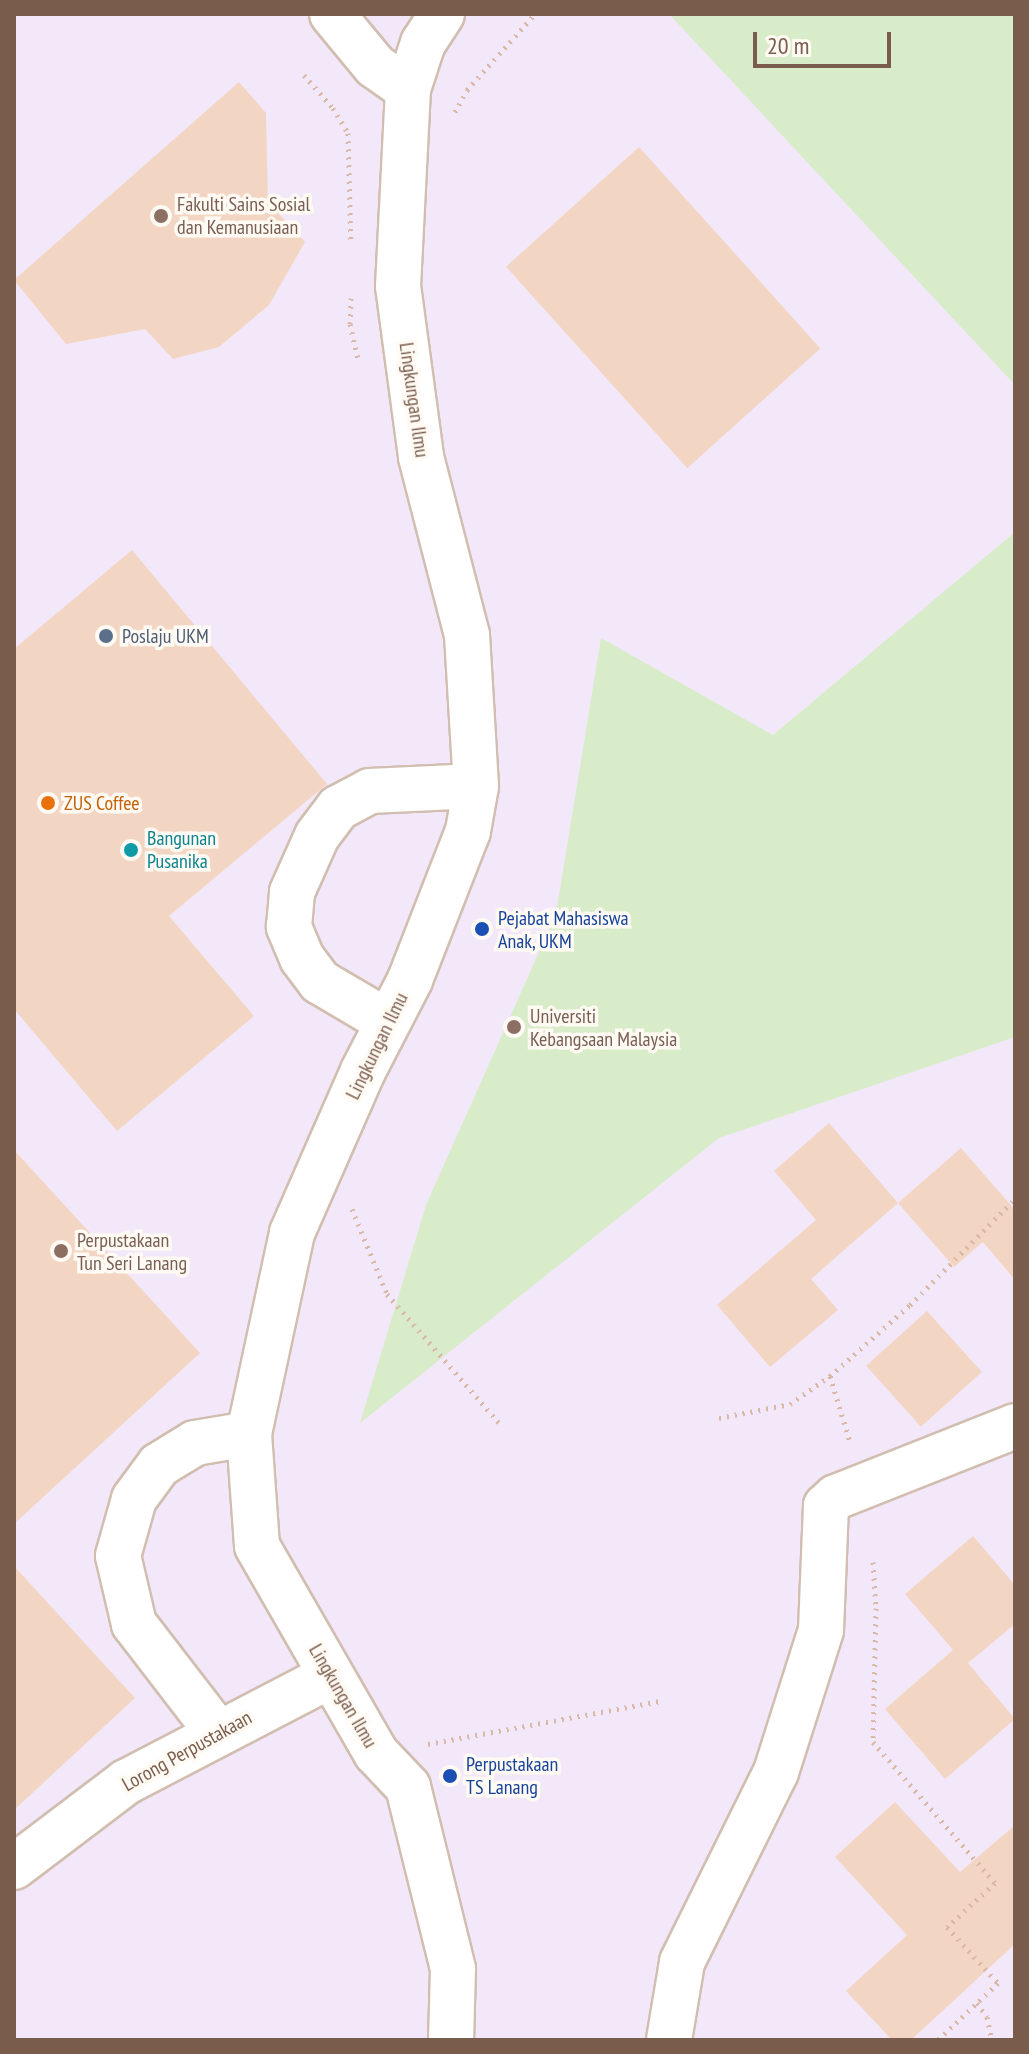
<!DOCTYPE html>
<html>
<head>
<meta charset="utf-8">
<style>
  body { margin:0 }
  #map { position:relative; width:1029px; height:2054px; overflow:hidden; background:#fdf6ec; font-family:"PT Sans Narrow",sans-serif }
  div>[style] { position:absolute }
  .education>* { inset:0; background:#f3e8fa; transform-origin:0 0 }
  .green>* { inset:0; background:#d8ecc9 }
  .building>* { inset:0; background:#f3d5c3; transform-origin:0 0 }
  .path>* { height:5px; margin-top:-2.5px; transform-origin:0; background:repeating-linear-gradient(90deg,#d9b8a5 0 2px,transparent 0 8px) }
  .roads { filter:drop-shadow(2px 0 #d1beb0) drop-shadow(-2px 0 #d1beb0) drop-shadow(0 2px #d1beb0) drop-shadow(0 -2px #d1beb0) }
  .minor>* { height:44px; margin:-22px; padding:0 22px; transform-origin:22px; border-radius:22px; background:#fff }
  .dots>* { width:22px; height:22px; translate:-50% -50%; box-sizing:border-box; border:4px solid #fffaf3; border-radius:50% }
  span { translate:-50% -50%; white-space:nowrap; text-align:center; line-height:1.15; -webkit-text-stroke:7px #fffaf3; paint-order:stroke }
  .education-label { font-size:20px; color:#785e54 }
  .left { translate:0 -50%; text-align:left }
  .street-label { font-size:20px; color:#7a5c4d }
  .service-label { font-size:20px; color:#4e5e75 }
  .food-label { font-size:20px; color:#c56008 }
  .culture-label { font-size:20px; color:#0d838f }
  .transit-label { font-size:20px; color:#164399 }
  .frame { position:absolute; inset:0; border:16px solid #7a5c4d; pointer-events:none }
  .scale { position:absolute; left:753px; top:32px; width:138px; height:36px; box-sizing:border-box; border:4px solid #7a5c4d; border-top:0; padding-left:10px; font-size:24px; line-height:28px; white-space:nowrap; color:#7a5c4d; -webkit-text-stroke:6px #fffaf3; paint-order:stroke }
</style>
</head>
<body>
<div id="map">
  <div class="education">
    <div style="left:14px;top:14px;width:1001px;height:2026px"></div>
  </div>
  <div class="green">
    <div style="clip-path:polygon(669px 14px,1015px 14px,1015px 385px)"></div>
    <div style="clip-path:polygon(1015px 532px,1015px 1037px,719px 1138px,360px 1423px,426px 1205px,556px 914px,601px 638px,773px 735px)"></div>
  </div>
  <div class="building">
    <div style="clip-path:polygon(239px 82px,266px 113px,268px 202px,305px 242px,269px 305px,219px 347px,173px 359px,145px 329px,66px 344px,14px 280px)"></div>
    <div style="left:639px;top:147px;width:271px;height:179px;rotate:48deg"></div>
    <div style="clip-path:polygon(132px 550px,327px 784px,169px 916px,254px 1016px,117px 1131px,14px 1009px,14px 649px)"></div>
    <div style="clip-path:polygon(829px 1123px,898px 1203px,811px 1279px,838px 1310px,770px 1367px,717px 1305px,816px 1220px,774px 1171px)"></div>
    <div style="clip-path:polygon(961px 1148px,1015px 1210px,1015px 1280px,983px 1242px,954px 1267px,898px 1203px)"></div>
    <div style="clip-path:polygon(14px 1150px,200px 1353px,14px 1524px)"></div>
    <div style="left:927px;top:1311px;width:82px;height:82px;rotate:48deg"></div>
    <div style="clip-path:polygon(973px 1536px,1015px 1585px,1015px 1624px,968px 1663px,1015px 1719px,945px 1779px,885px 1709px,953px 1650px,905px 1594px)"></div>
    <div style="clip-path:polygon(14px 1566px,135px 1698px,14px 1810px)"></div>
    <div style="clip-path:polygon(895px 1802px,960px 1872px,1015px 1825px,1015px 1944px,911px 2040px,892px 2040px,846px 1991px,907px 1935px,835px 1857px)"></div>
  </div>
  <div class="path">
    <div style="left:304px;top:75px;width:44px;rotate:48.7deg"></div>
    <div style="left:333px;top:108px;width:29px;rotate:59deg"></div>
    <div style="left:348px;top:133px;width:111px;rotate:88.5deg"></div>
    <div style="left:455px;top:112px;width:25px;rotate:-61deg"></div>
    <div style="left:467px;top:90px;width:102px;rotate:-48.2deg"></div>
    <div style="left:351px;top:298px;width:26px;rotate:92deg"></div>
    <div style="left:350px;top:324px;width:36px;rotate:77deg"></div>
    <div style="left:352px;top:1209px;width:92px;rotate:67.6deg"></div>
    <div style="left:387px;top:1294px;width:174px;rotate:49deg"></div>
    <div style="left:830px;top:1376px;width:107px;rotate:-41.6deg"></div>
    <div style="left:910px;top:1305px;width:149px;rotate:-45.3deg"></div>
    <div style="left:719px;top:1418px;width:72px;rotate:-11.2deg"></div>
    <div style="left:790px;top:1404px;width:49px;rotate:-35deg"></div>
    <div style="left:830px;top:1376px;width:69px;rotate:73.1deg"></div>
    <div style="left:873px;top:1562px;width:46px;rotate:86.3deg"></div>
    <div style="left:876px;top:1608px;width:134px;rotate:91.3deg"></div>
    <div style="left:873px;top:1742px;width:186px;rotate:49.1deg"></div>
    <div style="left:995px;top:1883px;width:65px;rotate:137.5deg"></div>
    <div style="left:947px;top:1927px;width:76px;rotate:47.7deg"></div>
    <div style="left:998px;top:1983px;width:83px;rotate:136.5deg"></div>
    <div style="left:428px;top:1744px;width:235px;rotate:-10.5deg"></div>
    <div style="left:977px;top:2003px;width:17px;rotate:54deg"></div>
    <div style="left:987px;top:2017px;width:24px;rotate:78deg"></div>
  </div>
  <div class="roads">
    <div class="minor">
      <div style="left:332px;top:14px;width:67px;rotate:50.4deg"></div>
      <div style="left:375px;top:66px;width:40px;rotate:34.9deg"></div>
      <div style="left:442px;top:14px;width:35px;rotate:123deg"></div>
      <div style="left:423px;top:43px;width:48px;rotate:108.1deg"></div>
      <div style="left:408px;top:89px;width:197px;rotate:92.9deg"></div>
      <div style="left:398px;top:286px;width:173px;rotate:82.3deg"></div>
      <div style="left:421px;top:457px;width:184px;rotate:75.5deg"></div>
      <div style="left:467px;top:635px;width:151px;rotate:86.6deg"></div>
      <div style="left:476px;top:786px;width:46px;rotate:100.1deg"></div>
      <div style="left:468px;top:831px;width:160px;rotate:111.3deg"></div>
      <div style="left:410px;top:980px;width:102px;rotate:117.3deg"></div>
      <div style="left:363px;top:1071px;width:177px;rotate:113.7deg"></div>
      <div style="left:292px;top:1233px;width:206px;rotate:102.1deg"></div>
      <div style="left:249px;top:1434px;width:112px;rotate:85.9deg"></div>
      <div style="left:257px;top:1546px;width:239px;rotate:60.1deg"></div>
      <div style="left:376px;top:1753px;width:47px;rotate:46.7deg"></div>
      <div style="left:408px;top:1787px;width:187px;rotate:76.1deg"></div>
      <div style="left:453px;top:1969px;width:71px;rotate:91.6deg"></div>
      <div style="left:388px;top:1022px;width:79px;rotate:-149.5deg"></div>
      <div style="left:320px;top:982px;width:30px;rotate:-127deg"></div>
      <div style="left:302px;top:958px;width:34px;rotate:-113deg"></div>
      <div style="left:289px;top:927px;width:35px;rotate:-85deg"></div>
      <div style="left:292px;top:892px;width:61px;rotate:-65.9deg"></div>
      <div style="left:317px;top:836px;width:35px;rotate:-53deg"></div>
      <div style="left:338px;top:808px;width:36px;rotate:-28deg"></div>
      <div style="left:370px;top:791px;width:106px;rotate:-2.7deg"></div>
      <div style="left:218px;top:1733px;width:138px;rotate:-127.6deg"></div>
      <div style="left:134px;top:1624px;width:70px;rotate:-103.2deg"></div>
      <div style="left:118px;top:1556px;width:59px;rotate:-74.3deg"></div>
      <div style="left:134px;top:1499px;width:42px;rotate:-53.7deg"></div>
      <div style="left:159px;top:1465px;width:42px;rotate:-31.4deg"></div>
      <div style="left:195px;top:1443px;width:55px;rotate:-9.5deg"></div>
      <div style="left:14px;top:1867px;width:141px;rotate:-37.2deg"></div>
      <div style="left:126px;top:1782px;width:230px;rotate:-27.5deg"></div>
      <div style="left:669px;top:2040px;width:79px;rotate:-80.5deg"></div>
      <div style="left:682px;top:1962px;width:212px;rotate:-63.7deg"></div>
      <div style="left:776px;top:1772px;width:149px;rotate:-72.4deg"></div>
      <div style="left:821px;top:1630px;width:124px;rotate:-87.7deg"></div>
      <div style="left:826px;top:1506px;width:13px;rotate:-42deg"></div>
      <div style="left:836px;top:1497px;width:193px;rotate:-21.6deg"></div>
    </div>
  </div>
  <div class="dots">
    <div style="left:161px;top:216px;background:#8d6e63"></div>
    <div style="left:106px;top:636px;background:#5c6f8a"></div>
    <div style="left:48px;top:803px;background:#e8710a"></div>
    <div style="left:131px;top:850px;background:#0f9aa8"></div>
    <div style="left:482px;top:929px;background:#1a4fb4"></div>
    <div style="left:514px;top:1027px;background:#8d6e63"></div>
    <div style="left:61px;top:1251px;background:#8d6e63"></div>
    <div style="left:450px;top:1776px;background:#1a4fb4"></div>
  </div>
  <div class="education-label">
    <span class="left" style="left:177px;top:216px">Fakulti Sains Sosial<br>dan Kemanusiaan</span>
    <span class="left" style="left:530px;top:1028px">Universiti<br>Kebangsaan Malaysia</span>
    <span class="left" style="left:77px;top:1252px">Perpustakaan<br>Tun Seri Lanang</span>
  </div>
  <div class="street-label">
    <span style="left:414px;top:400px;rotate:82deg">Lingkungan Ilmu</span>
    <span style="left:377px;top:1046px;rotate:-64deg">Lingkungan Ilmu</span>
    <span style="left:343px;top:1696px;rotate:60deg">Lingkungan Ilmu</span>
    <span style="left:187px;top:1751px;rotate:-29deg">Lorong Perpustakaan</span>
  </div>
  <div class="service-label">
    <span class="left" style="left:122px;top:636px">Poslaju UKM</span>
  </div>
  <div class="food-label">
    <span class="left" style="left:64px;top:803px">ZUS Coffee</span>
  </div>
  <div class="culture-label">
    <span class="left" style="left:147px;top:850px">Bangunan<br>Pusanika</span>
  </div>
  <div class="transit-label">
    <span class="left" style="left:498px;top:930px">Pejabat Mahasiswa<br>Anak, UKM</span>
    <span class="left" style="left:466px;top:1776px">Perpustakaan<br>TS Lanang</span>
  </div>
  <div class="frame"></div>
  <div class="scale">20 m</div>
</div>
</body>
</html>
